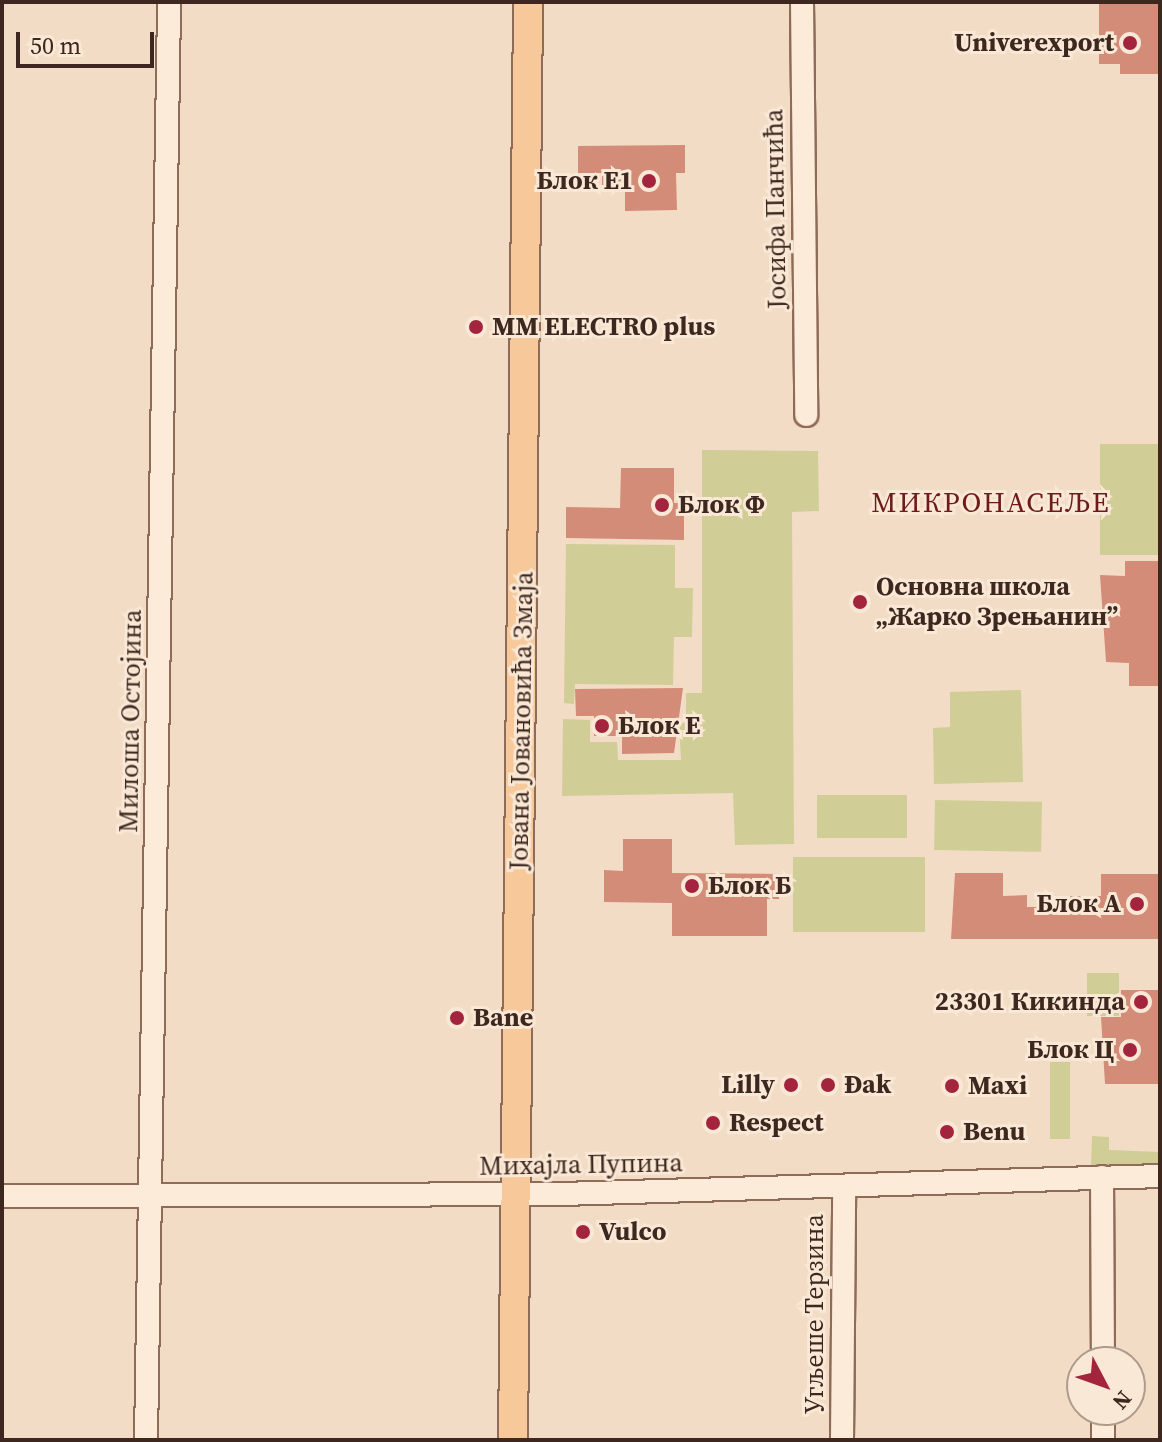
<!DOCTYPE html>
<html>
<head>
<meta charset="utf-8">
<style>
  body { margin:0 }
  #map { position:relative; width:1162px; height:1442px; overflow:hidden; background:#f2dcc5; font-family:"Source Serif 4",serif }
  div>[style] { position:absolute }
  .green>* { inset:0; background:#d1cd97; transform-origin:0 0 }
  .building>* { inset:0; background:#d38c78 }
  .roads { filter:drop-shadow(2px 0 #8f6b59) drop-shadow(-2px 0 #8f6b59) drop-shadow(0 2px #8f6b59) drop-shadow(0 -2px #8f6b59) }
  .minor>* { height:22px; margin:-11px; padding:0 11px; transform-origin:11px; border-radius:11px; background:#fcebd9 }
  .major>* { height:28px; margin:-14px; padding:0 14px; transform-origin:14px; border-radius:14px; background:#f7c99a }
  .dots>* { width:22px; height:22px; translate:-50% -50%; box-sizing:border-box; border:4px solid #f9e8d5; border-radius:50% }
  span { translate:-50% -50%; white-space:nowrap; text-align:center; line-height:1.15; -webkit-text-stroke:6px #f9e8d5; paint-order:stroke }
  .poi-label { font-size:26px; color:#3e271e; font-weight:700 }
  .right { translate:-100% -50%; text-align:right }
  .left { translate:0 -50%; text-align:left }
  .street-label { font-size:26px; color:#3e271e }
  .neighbourhood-label { font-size:28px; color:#6e1b1a; letter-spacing:2px }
  .frame { position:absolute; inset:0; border:4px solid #3e271e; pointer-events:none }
  .north { position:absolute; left:1066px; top:1346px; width:80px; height:80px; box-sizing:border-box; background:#f9e8d5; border:2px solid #ae9b8c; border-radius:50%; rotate:131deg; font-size:22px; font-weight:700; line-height:32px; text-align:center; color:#3e271e }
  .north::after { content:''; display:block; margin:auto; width:28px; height:36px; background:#a3243d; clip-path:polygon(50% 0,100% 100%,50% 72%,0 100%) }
  .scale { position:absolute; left:16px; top:32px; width:138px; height:36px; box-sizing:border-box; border:4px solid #3e271e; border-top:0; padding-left:10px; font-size:24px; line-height:28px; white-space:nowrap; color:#3e271e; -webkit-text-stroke:6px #f9e8d5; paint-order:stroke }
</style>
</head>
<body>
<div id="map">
  <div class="green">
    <div style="left:1100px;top:444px;width:60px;height:111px"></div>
    <div style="clip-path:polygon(702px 450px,818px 451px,819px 511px,792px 512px,794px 844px,735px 845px,733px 793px,562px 796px,563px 719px,590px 720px,590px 742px,617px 742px,618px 760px,681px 760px,679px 723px,686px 723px,686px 693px,702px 693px)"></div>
    <div style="clip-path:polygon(566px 544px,675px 545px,675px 588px,693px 588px,692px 637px,674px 637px,673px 685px,575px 684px,574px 704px,564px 703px)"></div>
    <div style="clip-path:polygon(1021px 690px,1023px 782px,934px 784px,933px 728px,950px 727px,950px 692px)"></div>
    <div style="left:907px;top:795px;width:43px;height:90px;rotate:90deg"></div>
    <div style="left:935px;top:800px;width:107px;height:50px;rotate:1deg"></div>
    <div style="left:793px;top:857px;width:132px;height:75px"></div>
    <div style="left:1119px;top:973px;width:43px;height:32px;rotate:90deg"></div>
    <div style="left:1050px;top:1062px;width:20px;height:77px"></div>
    <div style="clip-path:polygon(1092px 1136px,1109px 1137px,1109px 1150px,1160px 1152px,1160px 1166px,1091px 1166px)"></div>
  </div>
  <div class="building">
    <div style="clip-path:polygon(1099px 2px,1160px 2px,1160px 74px,1120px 74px,1120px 64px,1099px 64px)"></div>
    <div style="clip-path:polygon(685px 145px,685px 173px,676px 173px,677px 210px,625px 211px,625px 189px,602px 189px,602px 173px,578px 173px,578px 146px)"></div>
    <div style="clip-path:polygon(621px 468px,674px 468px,674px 503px,684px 503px,684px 540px,566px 538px,566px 507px,620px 508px)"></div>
    <div style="clip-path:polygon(1125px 561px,1159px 561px,1158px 686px,1129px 686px,1129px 663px,1106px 662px,1100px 575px,1125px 576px)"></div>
    <div style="clip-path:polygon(683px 688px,674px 753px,622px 754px,622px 736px,594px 736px,594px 716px,576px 716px,575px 689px)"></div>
    <div style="clip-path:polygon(623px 839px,672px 839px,672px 873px,779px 874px,779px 899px,767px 899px,767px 936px,672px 936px,672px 903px,604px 902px,604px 870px,623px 871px)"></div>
    <div style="clip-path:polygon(955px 873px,1003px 873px,1003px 896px,1027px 895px,1027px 907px,1064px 907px,1064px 896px,1101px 896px,1101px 874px,1160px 874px,1160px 939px,951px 939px)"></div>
    <div style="clip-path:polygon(1121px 990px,1160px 990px,1160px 1084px,1105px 1084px,1101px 1017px,1121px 1017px)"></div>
  </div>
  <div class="roads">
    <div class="minor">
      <div style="left:802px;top:2px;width:413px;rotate:89.4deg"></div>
      <div style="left:1102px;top:1177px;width:185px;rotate:89.7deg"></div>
      <div style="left:2px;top:1196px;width:560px;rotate:-0.2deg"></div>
      <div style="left:562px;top:1194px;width:598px;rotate:-1.72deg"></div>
      <div style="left:1103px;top:1410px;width:30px;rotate:90deg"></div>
      <div style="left:146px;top:1440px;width:1438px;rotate:-89.08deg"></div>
      <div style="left:842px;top:1440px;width:251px;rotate:-89.5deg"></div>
    </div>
    <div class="major">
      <div style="left:513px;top:1440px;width:1438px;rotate:-89.4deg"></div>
    </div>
  </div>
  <div class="dots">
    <div style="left:1130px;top:43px;background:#a3243d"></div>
    <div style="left:649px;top:181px;background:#a3243d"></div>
    <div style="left:476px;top:327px;background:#a3243d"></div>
    <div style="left:662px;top:505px;background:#a3243d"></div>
    <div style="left:860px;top:602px;background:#a3243d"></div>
    <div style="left:602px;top:726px;background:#a3243d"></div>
    <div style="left:692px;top:886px;background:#a3243d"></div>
    <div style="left:1137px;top:904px;background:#a3243d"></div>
    <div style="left:1141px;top:1002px;background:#a3243d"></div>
    <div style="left:457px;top:1018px;background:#a3243d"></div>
    <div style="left:1130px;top:1050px;background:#a3243d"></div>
    <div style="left:791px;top:1085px;background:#a3243d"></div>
    <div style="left:828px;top:1085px;background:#a3243d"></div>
    <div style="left:952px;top:1086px;background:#a3243d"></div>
    <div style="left:713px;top:1123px;background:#a3243d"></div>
    <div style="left:947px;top:1132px;background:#a3243d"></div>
    <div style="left:583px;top:1232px;background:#a3243d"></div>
  </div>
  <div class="poi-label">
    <span class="right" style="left:1114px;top:43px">Univerexport</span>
    <span class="right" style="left:633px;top:181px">Блок Е1</span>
    <span class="left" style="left:492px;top:327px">MM ELECTRO plus</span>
    <span class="left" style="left:678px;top:505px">Блок Ф</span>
    <span class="left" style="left:876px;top:602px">Основна школа<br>„Жарко Зрењанин”</span>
    <span class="left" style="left:618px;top:726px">Блок Е</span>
    <span class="left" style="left:708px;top:886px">Блок Б</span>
    <span class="right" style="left:1121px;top:904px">Блок А</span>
    <span class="right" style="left:1125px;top:1002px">23301 Кикинда</span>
    <span class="left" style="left:473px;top:1018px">Bane</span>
    <span class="right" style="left:1114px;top:1050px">Блок Ц</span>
    <span class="right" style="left:775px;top:1085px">Lilly</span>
    <span class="left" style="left:844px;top:1085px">Đak</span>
    <span class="left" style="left:968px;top:1086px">Maxi</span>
    <span class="left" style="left:729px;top:1123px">Respect</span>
    <span class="left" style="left:963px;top:1132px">Benu</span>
    <span class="left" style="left:599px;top:1232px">Vulco</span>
  </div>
  <div class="street-label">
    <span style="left:776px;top:209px;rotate:-91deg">Јосифа Панчића</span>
    <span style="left:131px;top:721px;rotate:-89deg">Милоша Остојина</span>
    <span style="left:522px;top:721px;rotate:-89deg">Јована Јовановића Змаја</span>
    <span style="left:581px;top:1165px;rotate:-1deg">Михајла Пупина</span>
    <span style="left:815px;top:1314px;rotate:-90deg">Угљеше Терзина</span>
  </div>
  <div class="neighbourhood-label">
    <span style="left:991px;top:502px">МИКРОНАСЕЉЕ</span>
  </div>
  <div class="frame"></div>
  <div class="north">N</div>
  <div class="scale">50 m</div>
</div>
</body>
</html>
